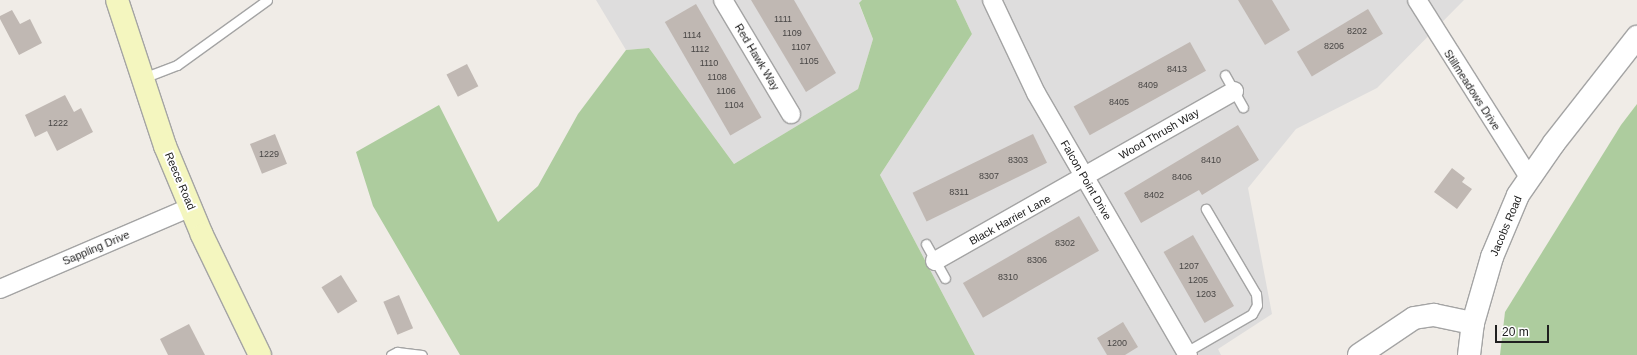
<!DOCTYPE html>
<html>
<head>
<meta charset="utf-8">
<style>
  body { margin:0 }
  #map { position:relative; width:1637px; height:355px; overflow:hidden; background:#f0ece7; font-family:Helvetica,sans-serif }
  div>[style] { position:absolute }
  .residential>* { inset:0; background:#dedddd }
  .forest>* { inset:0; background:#adcc9e }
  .building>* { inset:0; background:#c0b8b3; transform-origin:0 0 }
  .roads { filter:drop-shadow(1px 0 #a4a4a4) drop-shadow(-1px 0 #a4a4a4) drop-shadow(0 1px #a4a4a4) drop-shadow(0 -1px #a4a4a4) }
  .service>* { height:9px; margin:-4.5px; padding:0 4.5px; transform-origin:4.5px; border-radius:4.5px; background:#fff }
  .minor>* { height:18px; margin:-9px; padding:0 9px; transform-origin:9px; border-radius:9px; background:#fff }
  .tertiary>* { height:22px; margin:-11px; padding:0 11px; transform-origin:11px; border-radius:11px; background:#fff }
  .secondary>* { height:22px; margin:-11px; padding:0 11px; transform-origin:11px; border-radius:11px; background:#f4f6bf }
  span { translate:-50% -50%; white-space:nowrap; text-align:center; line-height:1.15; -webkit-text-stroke:4px #fff; paint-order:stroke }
  .number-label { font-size:9px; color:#484645 }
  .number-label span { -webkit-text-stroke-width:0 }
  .street-label { font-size:11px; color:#202020 }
  .scale { position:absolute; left:1495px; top:325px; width:54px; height:18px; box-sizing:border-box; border:2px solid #202020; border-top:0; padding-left:5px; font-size:12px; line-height:14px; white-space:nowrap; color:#202020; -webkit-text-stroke:3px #fff; paint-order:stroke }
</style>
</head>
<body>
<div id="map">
  <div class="residential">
    <div style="clip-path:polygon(596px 0,862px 0,859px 4px,873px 39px,858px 89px,734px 164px,649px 48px,626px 50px)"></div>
    <div style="clip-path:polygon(956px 0,1464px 0,1377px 88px,1296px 129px,1248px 188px,1272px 314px,1218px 349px,1221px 355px,975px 355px,880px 175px,972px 34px)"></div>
  </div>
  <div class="forest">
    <div style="clip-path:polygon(862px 0,956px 0,972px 34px,880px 175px,975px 355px,460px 355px,373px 206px,356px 152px,439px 105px,498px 222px,538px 186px,578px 114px,626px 50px,649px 48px,734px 164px,858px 89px,873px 39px,859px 3px)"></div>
    <div style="clip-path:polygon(1637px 104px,1637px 355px,1500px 355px,1505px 312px,1621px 125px)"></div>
  </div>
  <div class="building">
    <div style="clip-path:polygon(751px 0,794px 0,836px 73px,806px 92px)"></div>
    <div style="clip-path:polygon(1238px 0,1272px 0,1290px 30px,1265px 45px)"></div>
    <div style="left:696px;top:4px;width:131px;height:36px;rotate:60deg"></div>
    <div style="left:1368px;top:9px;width:29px;height:83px;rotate:59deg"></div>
    <div style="clip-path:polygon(12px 10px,20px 24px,30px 19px,42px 43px,19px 55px,0 19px,0 16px)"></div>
    <div style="left:1190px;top:42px;width:33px;height:133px;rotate:61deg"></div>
    <div style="left:467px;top:64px;width:25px;height:23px;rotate:63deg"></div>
    <div style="clip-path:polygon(65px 95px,74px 112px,81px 108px,93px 132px,57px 151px,47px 131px,35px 137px,25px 115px)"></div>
    <div style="clip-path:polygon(1238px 125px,1259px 160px,1202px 195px,1199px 190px,1141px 223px,1124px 193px)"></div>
    <div style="left:275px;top:134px;width:32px;height:27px;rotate:68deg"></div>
    <div style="left:1033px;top:134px;width:32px;height:134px;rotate:64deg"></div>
    <div style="clip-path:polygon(1452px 168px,1465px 178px,1462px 182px,1472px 189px,1457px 209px,1434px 192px)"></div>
    <div style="left:1079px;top:216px;width:40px;height:134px;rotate:60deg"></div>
    <div style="left:1193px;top:235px;width:82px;height:34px;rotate:60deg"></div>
    <div style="left:341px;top:275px;width:31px;height:23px;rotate:58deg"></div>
    <div style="left:399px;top:295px;width:36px;height:17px;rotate:67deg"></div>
    <div style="clip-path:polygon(1123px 322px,1138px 347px,1125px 355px,1107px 355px,1097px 338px)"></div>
    <div style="clip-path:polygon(189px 324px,205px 355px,168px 355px,160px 339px)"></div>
  </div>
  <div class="roads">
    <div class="service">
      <div style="left:1225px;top:75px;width:37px;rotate:61deg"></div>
      <div style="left:143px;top:78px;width:36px;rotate:-21deg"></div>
      <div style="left:177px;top:65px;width:111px;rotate:-35.8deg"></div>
      <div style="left:926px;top:244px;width:39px;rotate:61deg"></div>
      <div style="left:1186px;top:352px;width:76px;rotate:-29.9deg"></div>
      <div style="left:1252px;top:314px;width:10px;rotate:-61deg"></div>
      <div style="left:1257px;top:305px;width:11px;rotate:-95deg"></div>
      <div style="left:1256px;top:294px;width:99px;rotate:-120.5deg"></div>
      <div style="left:391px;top:355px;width:7px;rotate:-27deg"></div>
      <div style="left:397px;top:352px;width:25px;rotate:7deg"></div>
    </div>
    <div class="minor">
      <div style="left:723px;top:0;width:133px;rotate:59.2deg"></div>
      <div style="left:992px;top:0;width:103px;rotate:64.7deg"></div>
      <div style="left:1036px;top:93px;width:303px;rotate:59.9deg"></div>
      <div style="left:1417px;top:0;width:209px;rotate:57.7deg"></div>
      <div style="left:935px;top:261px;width:344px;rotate:-29.6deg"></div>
      <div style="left:0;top:289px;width:208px;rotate:-23.2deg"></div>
    </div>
    <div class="tertiary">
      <div style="left:1359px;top:355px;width:66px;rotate:-33.9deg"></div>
      <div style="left:1414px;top:318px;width:20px;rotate:-9deg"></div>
      <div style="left:1434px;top:315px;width:40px;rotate:12deg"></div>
      <div style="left:1473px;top:323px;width:69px;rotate:-73.9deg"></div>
      <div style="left:1492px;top:257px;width:67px;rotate:-67.2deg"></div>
      <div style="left:1518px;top:195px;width:63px;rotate:-55.3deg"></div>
      <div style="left:1554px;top:143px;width:135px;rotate:-51.9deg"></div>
      <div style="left:1469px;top:355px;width:32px;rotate:-83deg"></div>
    </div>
    <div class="secondary">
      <div style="left:117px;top:0;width:154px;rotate:71.8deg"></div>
      <div style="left:165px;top:146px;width:96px;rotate:67.4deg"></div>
      <div style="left:202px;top:235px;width:133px;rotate:64.2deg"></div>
    </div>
  </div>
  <div class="number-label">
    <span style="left:783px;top:19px">1111</span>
    <span style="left:1357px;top:31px">8202</span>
    <span style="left:792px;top:33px">1109</span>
    <span style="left:692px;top:35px">1114</span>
    <span style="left:1334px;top:46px">8206</span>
    <span style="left:801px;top:47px">1107</span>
    <span style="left:700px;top:49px">1112</span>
    <span style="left:809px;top:61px">1105</span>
    <span style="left:709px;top:63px">1110</span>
    <span style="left:1177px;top:69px">8413</span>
    <span style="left:717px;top:77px">1108</span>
    <span style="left:1148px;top:85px">8409</span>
    <span style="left:726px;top:91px">1106</span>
    <span style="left:1119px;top:102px">8405</span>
    <span style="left:734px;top:105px">1104</span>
    <span style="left:58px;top:123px">1222</span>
    <span style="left:269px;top:154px">1229</span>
    <span style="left:1018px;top:160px">8303</span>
    <span style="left:1211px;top:160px">8410</span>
    <span style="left:989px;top:176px">8307</span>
    <span style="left:1182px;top:177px">8406</span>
    <span style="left:959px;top:192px">8311</span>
    <span style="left:1154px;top:195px">8402</span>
    <span style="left:1065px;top:243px">8302</span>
    <span style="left:1037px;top:260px">8306</span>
    <span style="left:1189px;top:266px">1207</span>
    <span style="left:1008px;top:277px">8310</span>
    <span style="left:1198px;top:280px">1205</span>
    <span style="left:1206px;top:294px">1203</span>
    <span style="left:1117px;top:343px">1200</span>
  </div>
  <div class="street-label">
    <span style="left:757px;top:57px;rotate:59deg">Red Hawk Way</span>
    <span style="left:1472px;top:90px;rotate:57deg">Stillmeadows Drive</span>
    <span style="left:1159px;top:134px;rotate:-30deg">Wood Thrush Way</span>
    <span style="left:1086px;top:180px;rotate:60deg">Falcon Point Drive</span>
    <span style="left:180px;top:181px;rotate:67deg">Reece Road</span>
    <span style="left:1010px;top:220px;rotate:-29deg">Black Harrier Lane</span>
    <span style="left:1506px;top:226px;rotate:-67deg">Jacobs Road</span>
    <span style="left:96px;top:248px;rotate:-23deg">Sappling Drive</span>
  </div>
  <div class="scale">20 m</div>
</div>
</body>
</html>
